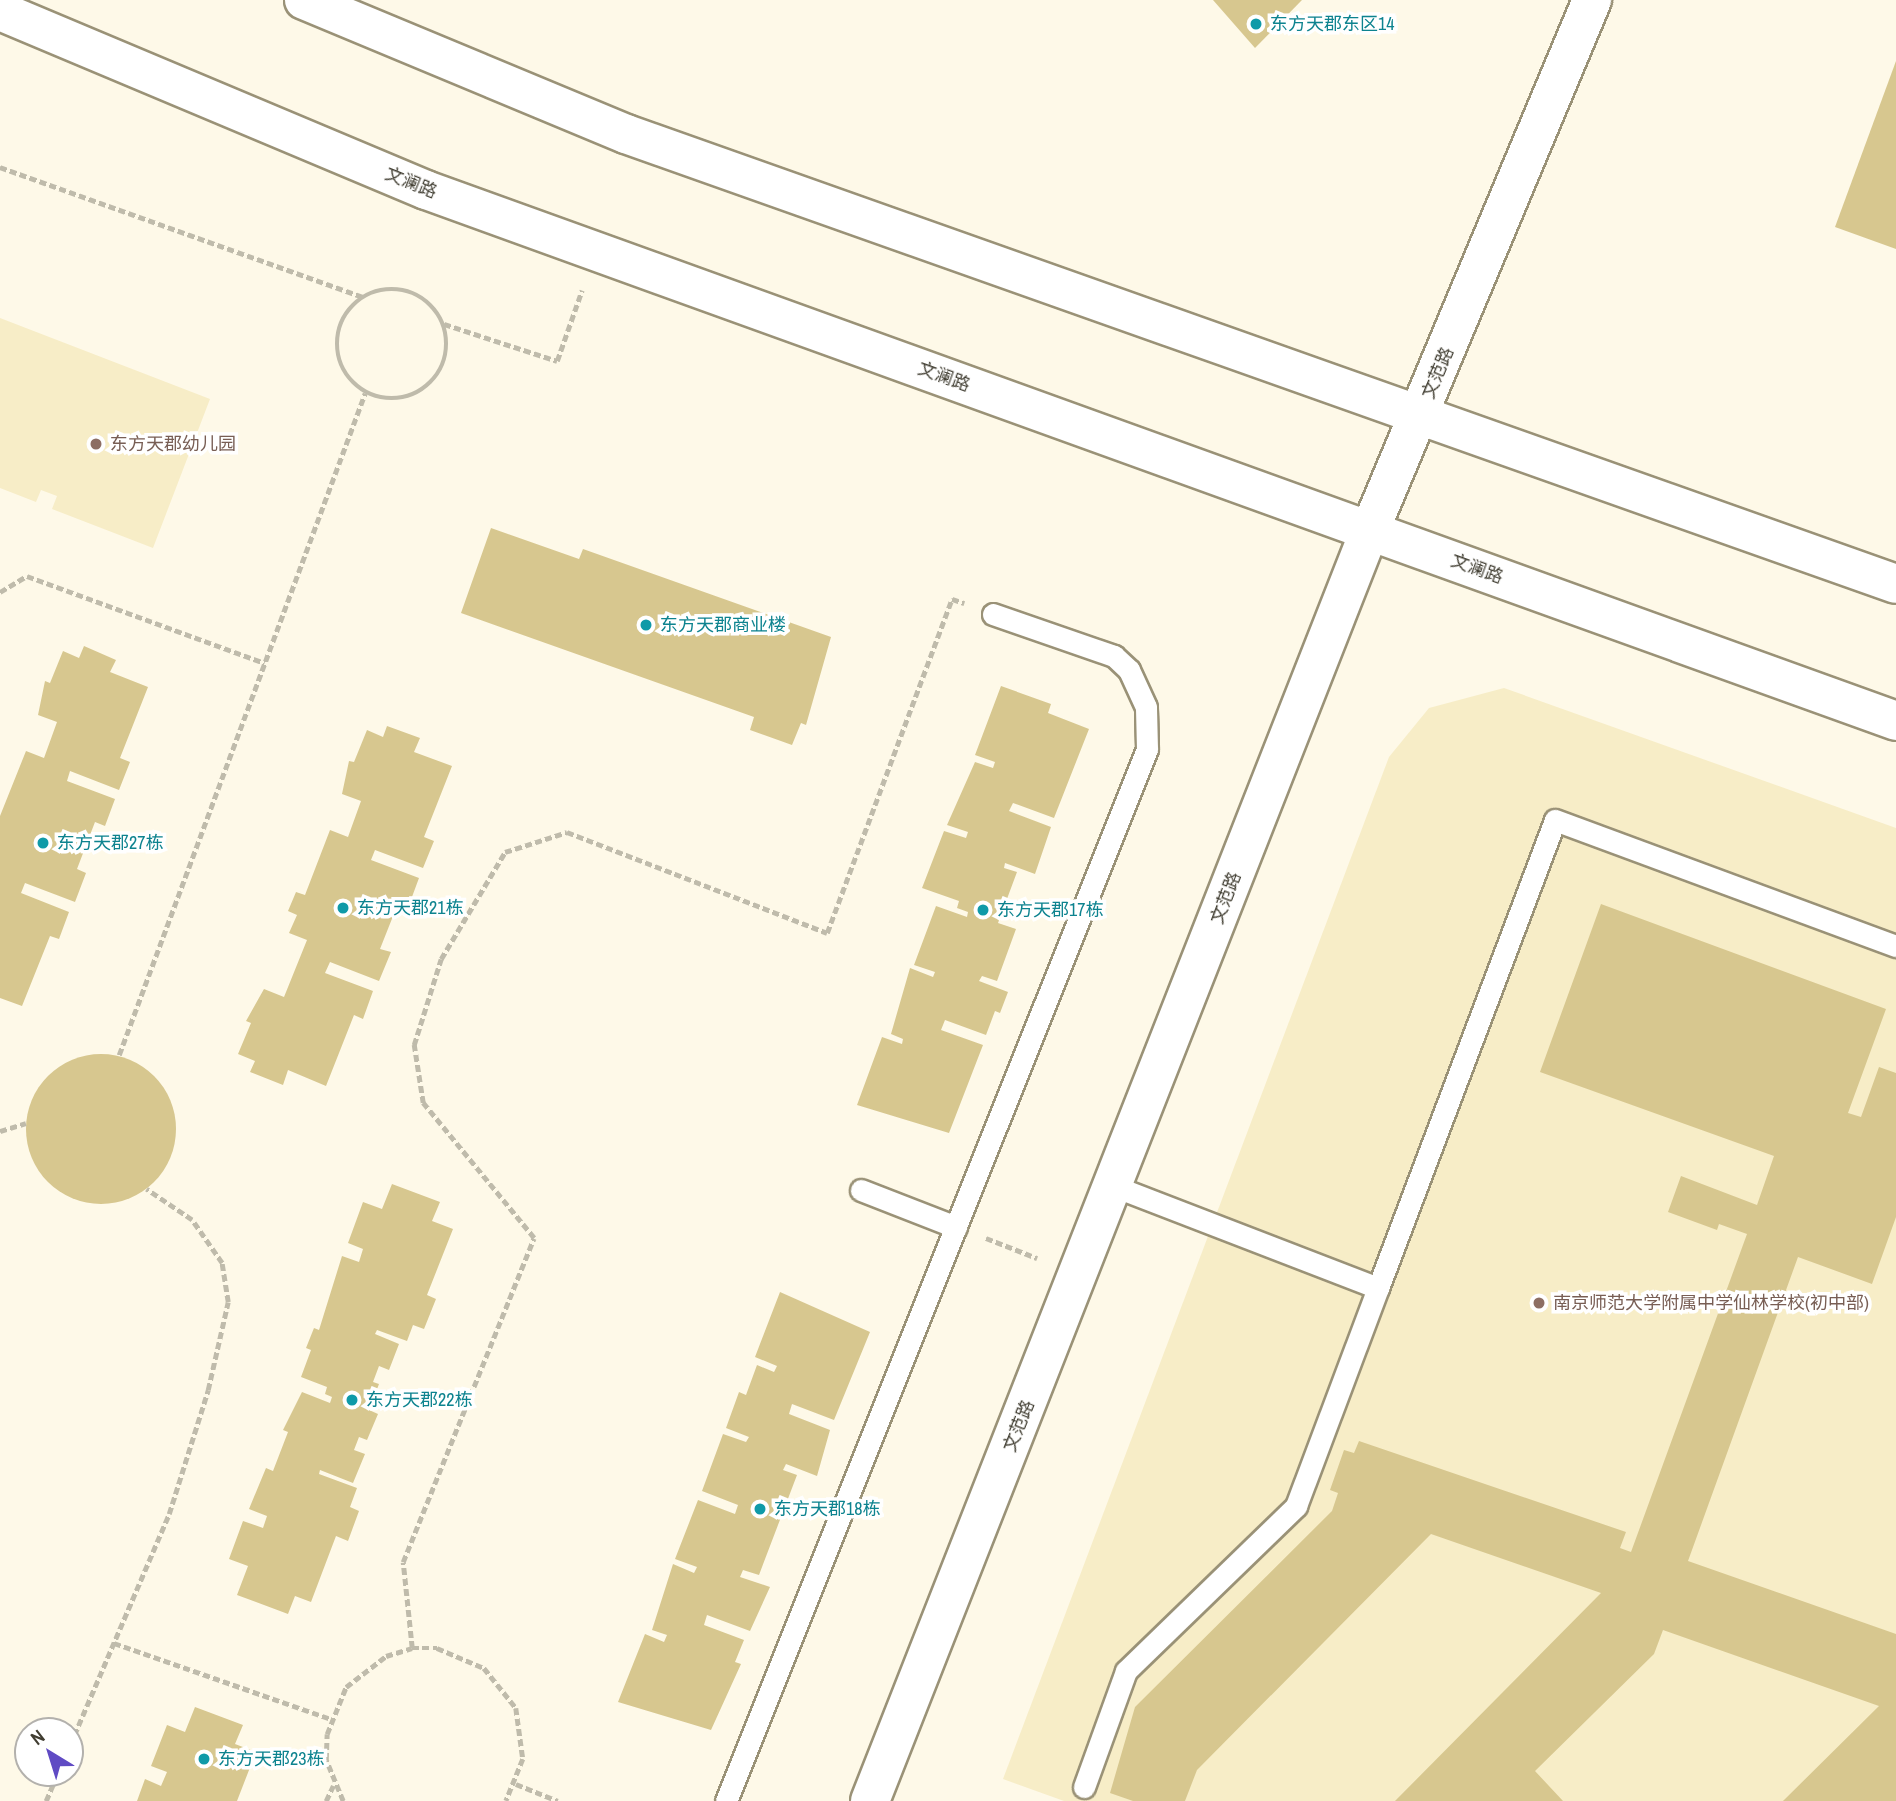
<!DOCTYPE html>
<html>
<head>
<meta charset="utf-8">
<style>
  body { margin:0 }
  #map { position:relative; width:1896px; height:1801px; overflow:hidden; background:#fef9e8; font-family:"Archivo Narrow","Noto Sans SC",sans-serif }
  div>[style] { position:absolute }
  .built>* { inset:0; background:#f7edc7 }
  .building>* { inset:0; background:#d7c78f }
  .round { border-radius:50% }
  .path>* { height:4.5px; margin-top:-2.25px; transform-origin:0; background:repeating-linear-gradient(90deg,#bfbbab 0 7px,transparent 0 10.5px) }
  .path>.ring { margin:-2.25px; padding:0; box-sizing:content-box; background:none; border:4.5px solid #bfbbab; border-radius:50% }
  .roads { filter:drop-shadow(2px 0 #9a9277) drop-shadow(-2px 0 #9a9277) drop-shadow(0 2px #9a9277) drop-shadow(0 -2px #9a9277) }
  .lane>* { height:21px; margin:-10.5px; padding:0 10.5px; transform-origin:10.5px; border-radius:10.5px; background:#fff }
  .street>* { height:38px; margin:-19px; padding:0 19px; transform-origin:19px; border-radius:19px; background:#fff }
  .secondary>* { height:38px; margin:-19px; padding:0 19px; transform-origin:19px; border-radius:19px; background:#fff }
  .dots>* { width:19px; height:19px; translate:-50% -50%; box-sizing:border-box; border:4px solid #fff; border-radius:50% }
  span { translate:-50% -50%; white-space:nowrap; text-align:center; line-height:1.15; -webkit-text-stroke:7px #fff; paint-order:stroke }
  .culture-label { font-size:18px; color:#0d838f }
  .left { translate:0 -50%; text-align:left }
  .street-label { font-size:18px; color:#403d31 }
  .education-label { font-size:18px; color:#785e54 }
  .north { position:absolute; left:14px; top:1717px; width:70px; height:70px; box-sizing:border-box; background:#fff; border:2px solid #b3b1ad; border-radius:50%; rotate:322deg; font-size:19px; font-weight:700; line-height:28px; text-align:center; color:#403d31 }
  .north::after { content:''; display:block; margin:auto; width:24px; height:32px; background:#604bc4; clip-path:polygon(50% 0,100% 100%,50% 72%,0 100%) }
</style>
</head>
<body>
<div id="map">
  <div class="built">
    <div style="clip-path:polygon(0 318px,210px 399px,153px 548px,52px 509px,57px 496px,41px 490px,36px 502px,0 488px)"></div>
    <div style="clip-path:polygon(1504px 688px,1896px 828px,1896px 1801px,1064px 1801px,1003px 1779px,1389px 757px,1429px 708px)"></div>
  </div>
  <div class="building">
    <div style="clip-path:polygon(1213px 0,1302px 0,1255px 48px)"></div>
    <div style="clip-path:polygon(1896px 61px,1896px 249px,1835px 227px)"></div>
    <div style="clip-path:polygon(491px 528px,579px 559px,583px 549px,831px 637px,806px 725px,801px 723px,792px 745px,750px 730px,754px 717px,461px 613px)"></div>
    <div style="clip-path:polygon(84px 646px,116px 660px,110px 672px,148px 687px,120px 758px,130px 762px,119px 790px,70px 771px,67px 781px,115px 799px,105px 826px,95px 822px,77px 869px,86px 873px,75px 902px,25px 883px,21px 893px,69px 912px,59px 939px,50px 936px,22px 1006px,0 998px,0 816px,26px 751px,44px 758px,57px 722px,38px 715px,45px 681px,50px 683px,63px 651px,79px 658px)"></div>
    <div style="clip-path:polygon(1001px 686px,1051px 704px,1048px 713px,1089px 729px,1054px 818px,1013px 803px,1009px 811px,1051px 827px,1035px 874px,1005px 863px,1004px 868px,1017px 872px,998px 923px,1016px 929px,997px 981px,982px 976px,979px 981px,1008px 992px,1000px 1013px,995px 1011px,986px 1035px,945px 1020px,941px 1030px,983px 1045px,949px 1133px,857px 1105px,882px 1037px,902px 1044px,903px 1039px,891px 1034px,910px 968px,933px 977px,935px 972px,914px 965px,936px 906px,967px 917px,968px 912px,957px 908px,959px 901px,922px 888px,944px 831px,966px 838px,968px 832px,947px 825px,975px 762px,993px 768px,995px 762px,975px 755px)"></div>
    <div style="clip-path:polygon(387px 726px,420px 738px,414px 752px,452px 766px,424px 837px,434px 841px,423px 868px,375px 850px,371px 860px,419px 878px,409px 905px,399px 901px,380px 949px,391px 952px,379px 981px,330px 962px,325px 973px,373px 991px,363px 1019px,354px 1015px,326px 1086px,288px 1070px,283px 1085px,250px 1072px,255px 1061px,238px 1054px,251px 1023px,246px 1021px,264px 989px,284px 997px,307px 940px,289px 933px,297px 915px,288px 911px,296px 892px,305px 895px,330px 830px,348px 837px,361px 801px,342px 794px,349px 761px,354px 762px,367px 730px,383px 737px)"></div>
    <div style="clip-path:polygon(1601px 904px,1886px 1009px,1848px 1113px,1861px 1117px,1879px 1067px,1896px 1073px,1896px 1217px,1872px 1284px,1798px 1257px,1688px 1561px,1896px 1634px,1896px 1801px,1783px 1801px,1879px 1706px,1663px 1630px,1654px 1654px,1535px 1771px,1563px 1801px,1395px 1801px,1601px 1593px,1431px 1534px,1197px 1770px,1185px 1801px,1133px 1801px,1110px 1793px,1135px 1707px,1332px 1511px,1338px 1493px,1330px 1490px,1344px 1450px,1354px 1453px,1359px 1441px,1626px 1532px,1620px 1548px,1631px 1552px,1747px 1234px,1719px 1224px,1717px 1230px,1668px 1212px,1681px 1176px,1757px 1205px,1774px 1156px,1540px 1072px)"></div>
    <div class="round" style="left:26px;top:1054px;width:150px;height:150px"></div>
    <div style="clip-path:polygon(392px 1184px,440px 1202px,432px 1221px,453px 1229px,427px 1295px,436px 1299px,424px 1329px,413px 1325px,407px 1341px,377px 1330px,375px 1334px,399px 1344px,389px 1370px,379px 1366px,373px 1382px,379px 1384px,369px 1410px,378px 1414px,367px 1440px,359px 1437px,354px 1450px,365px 1454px,353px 1483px,320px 1470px,319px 1474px,357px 1488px,350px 1507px,359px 1511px,348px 1541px,336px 1536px,311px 1602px,295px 1596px,288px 1614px,237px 1595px,248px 1566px,229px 1559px,243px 1521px,263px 1528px,267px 1516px,249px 1509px,266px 1468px,273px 1471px,288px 1432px,283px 1430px,302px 1392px,330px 1403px,332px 1397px,325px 1394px,327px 1387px,301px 1377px,311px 1350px,306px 1348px,314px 1328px,319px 1330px,342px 1256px,359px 1262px,363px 1249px,348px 1243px,363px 1202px,382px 1209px)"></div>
    <div style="clip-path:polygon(780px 1292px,870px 1332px,834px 1420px,792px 1404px,789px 1414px,830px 1430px,817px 1476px,786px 1464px,783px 1470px,797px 1475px,759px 1575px,743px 1570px,740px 1577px,770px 1587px,750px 1631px,707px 1615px,704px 1625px,744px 1640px,735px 1662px,741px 1664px,711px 1730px,618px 1702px,645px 1634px,664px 1642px,667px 1635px,652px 1630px,673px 1564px,694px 1573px,697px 1567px,675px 1559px,698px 1500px,735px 1514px,738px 1505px,702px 1491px,723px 1434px,746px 1442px,749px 1437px,726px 1428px,739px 1392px,746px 1395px,757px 1365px,774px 1372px,777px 1366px,755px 1357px)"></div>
    <div style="clip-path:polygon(195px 1707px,243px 1725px,235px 1744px,256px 1752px,237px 1801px,137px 1801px,145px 1779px,161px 1786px,167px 1772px,151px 1766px,167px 1725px,185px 1732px)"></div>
  </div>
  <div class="path">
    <div style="left:0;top:167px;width:386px;rotate:19.7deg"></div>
    <div class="ring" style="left:337px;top:289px;width:105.5px;height:105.5px"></div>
    <div style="left:444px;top:324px;width:119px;rotate:18.1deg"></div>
    <div style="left:557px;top:361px;width:75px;rotate:-70.6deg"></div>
    <div style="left:0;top:592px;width:31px;rotate:-31deg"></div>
    <div style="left:27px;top:576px;width:253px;rotate:20.1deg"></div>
    <div style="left:119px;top:1055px;width:706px;rotate:-69.61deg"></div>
    <div style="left:0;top:1131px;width:27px;rotate:-17deg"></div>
    <div style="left:986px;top:1238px;width:55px;rotate:21.4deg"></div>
    <div style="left:114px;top:1643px;width:230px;rotate:19.3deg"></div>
    <div style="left:412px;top:1648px;width:86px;rotate:-96deg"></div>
    <div style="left:403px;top:1562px;width:349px;rotate:-68deg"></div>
    <div style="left:534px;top:1238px;width:175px;rotate:-129.4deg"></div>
    <div style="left:423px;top:1103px;width:59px;rotate:-98.8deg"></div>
    <div style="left:414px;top:1045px;width:90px;rotate:-72.6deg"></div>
    <div style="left:441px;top:959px;width:125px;rotate:-59.1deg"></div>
    <div style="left:505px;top:852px;width:65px;rotate:-17.9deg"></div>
    <div style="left:567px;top:832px;width:279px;rotate:21.2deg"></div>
    <div style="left:827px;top:933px;width:357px;rotate:-69.5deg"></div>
    <div style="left:952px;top:599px;width:13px;rotate:18deg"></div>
    <div style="left:70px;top:1745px;width:251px;rotate:-66.8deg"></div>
    <div style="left:169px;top:1514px;width:130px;rotate:-72.5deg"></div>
    <div style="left:208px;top:1390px;width:90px;rotate:-77.2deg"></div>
    <div style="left:228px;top:1302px;width:39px;rotate:-99deg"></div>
    <div style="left:222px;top:1263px;width:52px;rotate:-124.9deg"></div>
    <div style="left:192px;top:1220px;width:55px;rotate:-146deg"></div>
    <div style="left:516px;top:1784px;width:45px;rotate:22deg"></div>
    <div style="left:46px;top:1801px;width:30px;rotate:-67deg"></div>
    <div style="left:326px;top:1801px;width:17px;rotate:-65deg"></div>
    <div style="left:343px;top:1801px;width:44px;rotate:-112.5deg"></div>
    <div style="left:326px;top:1760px;width:26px;rotate:-88deg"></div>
    <div style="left:327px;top:1734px;width:51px;rotate:-68deg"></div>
    <div style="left:346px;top:1687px;width:51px;rotate:-37.8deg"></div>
    <div style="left:386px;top:1656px;width:27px;rotate:-17deg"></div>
    <div style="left:412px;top:1648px;width:25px"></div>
    <div style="left:437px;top:1648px;width:51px;rotate:23.1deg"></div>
    <div style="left:484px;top:1668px;width:51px;rotate:51.3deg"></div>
    <div style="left:516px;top:1708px;width:51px;rotate:82.2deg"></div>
    <div style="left:523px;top:1759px;width:45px;rotate:112deg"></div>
  </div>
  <div class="roads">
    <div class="lane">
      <div style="left:861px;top:1190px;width:102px;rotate:21.3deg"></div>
      <div style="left:1378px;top:1288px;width:500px;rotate:-69.28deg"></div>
      <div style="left:1555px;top:820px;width:364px;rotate:20.3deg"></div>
      <div style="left:1084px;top:1787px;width:123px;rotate:-70.1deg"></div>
      <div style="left:1126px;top:1671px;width:237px;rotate:-44.1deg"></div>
      <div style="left:1296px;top:1506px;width:233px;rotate:-69.4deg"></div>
      <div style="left:1378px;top:1288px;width:284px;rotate:-158.9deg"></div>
      <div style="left:726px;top:1801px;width:1133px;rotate:-68.19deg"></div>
      <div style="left:1147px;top:749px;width:42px;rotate:-91.4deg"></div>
      <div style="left:1146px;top:707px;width:41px;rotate:-114.7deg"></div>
      <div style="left:1129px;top:670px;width:21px;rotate:-137deg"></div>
      <div style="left:1114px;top:656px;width:128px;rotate:-160.9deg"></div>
    </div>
    <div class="street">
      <div style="left:870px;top:1801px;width:1366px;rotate:-68.53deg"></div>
      <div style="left:1370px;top:530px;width:575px;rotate:-67.27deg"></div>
    </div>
    <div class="secondary">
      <div style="left:304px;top:0;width:349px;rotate:22.6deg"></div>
      <div style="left:626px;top:134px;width:1347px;rotate:19.51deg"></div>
      <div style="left:0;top:11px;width:462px;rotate:22.8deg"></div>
      <div style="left:426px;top:190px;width:1563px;rotate:19.86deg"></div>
    </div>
  </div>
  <div class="dots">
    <div style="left:1256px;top:24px;background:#0f9aa8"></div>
    <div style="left:96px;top:444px;background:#8d6e63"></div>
    <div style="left:646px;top:625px;background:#0f9aa8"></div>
    <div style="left:43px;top:843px;background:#0f9aa8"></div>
    <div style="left:343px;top:908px;background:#0f9aa8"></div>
    <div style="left:983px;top:910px;background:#0f9aa8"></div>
    <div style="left:1539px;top:1303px;background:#8d6e63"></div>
    <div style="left:352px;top:1400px;background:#0f9aa8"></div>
    <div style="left:760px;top:1509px;background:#0f9aa8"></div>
    <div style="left:204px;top:1759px;background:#0f9aa8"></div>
  </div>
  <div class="culture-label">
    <span class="left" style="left:1270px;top:24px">东方天郡东区14</span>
    <span class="left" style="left:660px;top:625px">东方天郡商业楼</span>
    <span class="left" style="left:57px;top:843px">东方天郡27栋</span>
    <span class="left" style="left:357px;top:908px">东方天郡21栋</span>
    <span class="left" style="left:997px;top:910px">东方天郡17栋</span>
    <span class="left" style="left:366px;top:1400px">东方天郡22栋</span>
    <span class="left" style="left:774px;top:1509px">东方天郡18栋</span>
    <span class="left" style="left:218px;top:1759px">东方天郡23栋</span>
  </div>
  <div class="street-label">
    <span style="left:411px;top:183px;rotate:22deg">文澜路</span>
    <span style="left:1438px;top:373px;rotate:-67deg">文范路</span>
    <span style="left:944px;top:377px;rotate:20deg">文澜路</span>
    <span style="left:1477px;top:569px;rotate:20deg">文澜路</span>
    <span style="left:1226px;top:898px;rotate:-69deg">文范路</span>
    <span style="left:1019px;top:1426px;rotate:-68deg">文范路</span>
  </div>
  <div class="education-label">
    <span class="left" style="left:110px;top:444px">东方天郡幼儿园</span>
    <span class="left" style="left:1553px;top:1303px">南京师范大学附属中学仙林学校(初中部)</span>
  </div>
  <div class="north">N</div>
</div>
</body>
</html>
